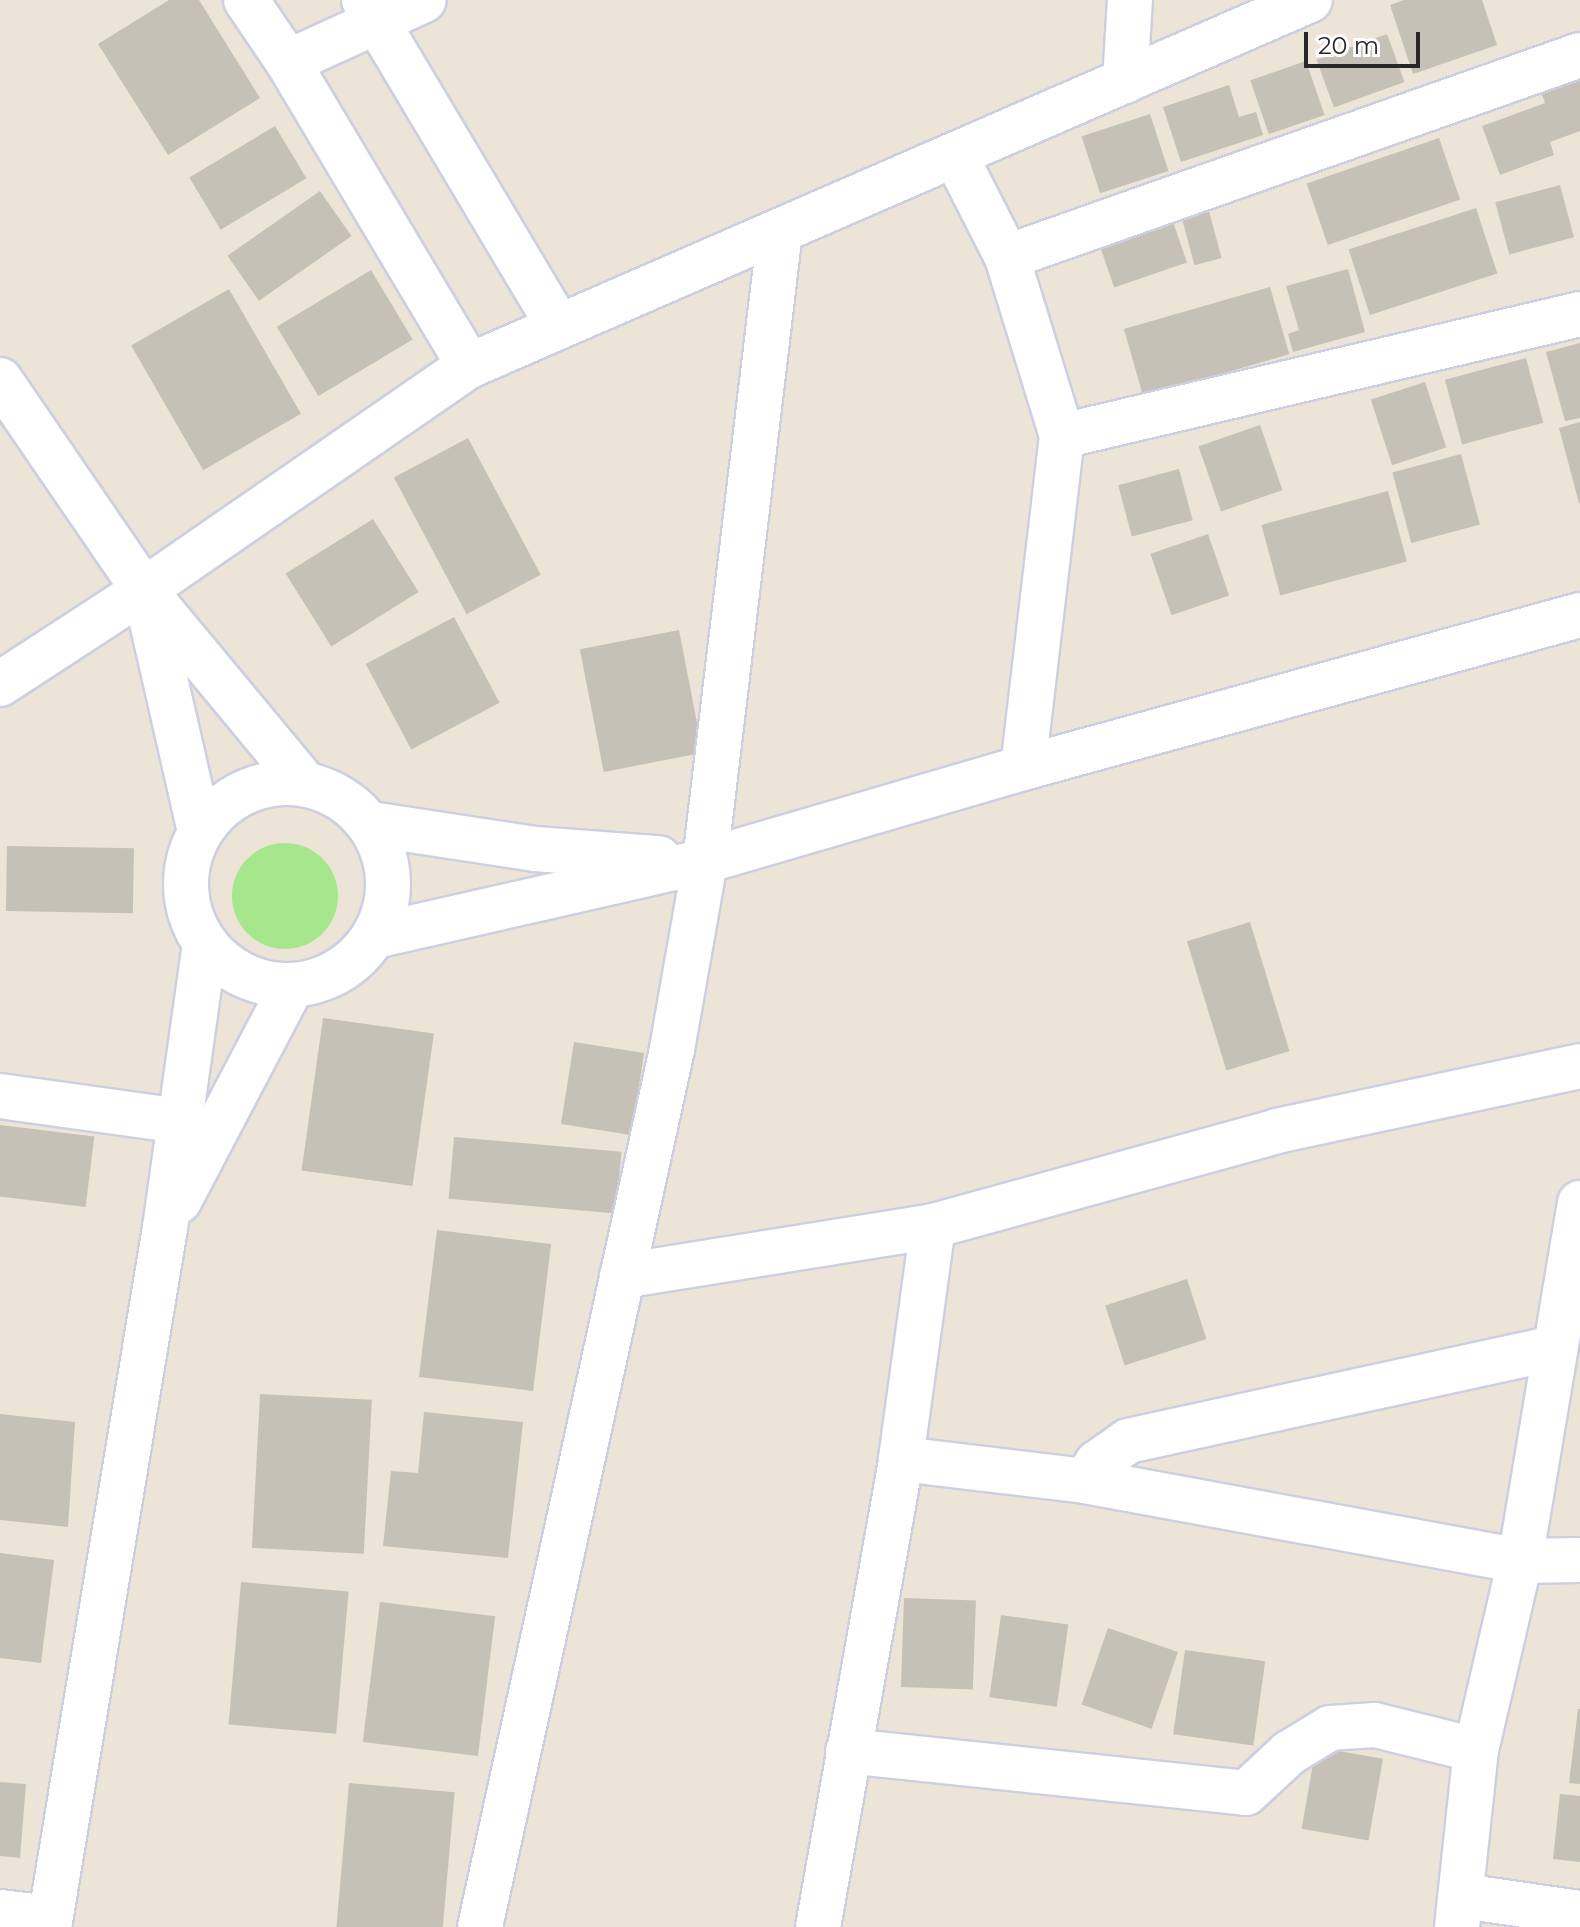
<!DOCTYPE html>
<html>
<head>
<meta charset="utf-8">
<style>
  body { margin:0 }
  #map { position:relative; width:1580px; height:1927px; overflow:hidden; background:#ebe4d7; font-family:Montserrat,sans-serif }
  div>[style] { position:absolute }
  .green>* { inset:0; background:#a6e78e }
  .round { border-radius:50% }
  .building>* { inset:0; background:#c6c1b7; transform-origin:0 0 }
  .roads { filter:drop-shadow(2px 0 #cccfe2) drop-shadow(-2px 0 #cccfe2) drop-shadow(0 2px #cccfe2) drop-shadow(0 -2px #cccfe2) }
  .street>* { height:44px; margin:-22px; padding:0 22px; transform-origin:22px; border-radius:22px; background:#fff }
  .street>.ring { margin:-22px; padding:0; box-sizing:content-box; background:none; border:44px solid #fff; border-radius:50% }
  span { translate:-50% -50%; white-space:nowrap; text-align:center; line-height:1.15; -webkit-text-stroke:8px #fff; paint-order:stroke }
  .scale { position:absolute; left:1304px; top:32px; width:116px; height:36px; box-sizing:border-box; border:4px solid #272727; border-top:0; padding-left:10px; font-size:24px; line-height:28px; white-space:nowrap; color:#272727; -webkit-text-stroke:6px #fff; paint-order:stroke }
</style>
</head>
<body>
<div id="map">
  <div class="green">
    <div class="round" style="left:232px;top:843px;width:106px;height:106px"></div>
  </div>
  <div class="building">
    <div style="clip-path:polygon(169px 0,199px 0,260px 98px,168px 155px,98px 44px)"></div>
    <div style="clip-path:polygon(1404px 0,1482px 0,1497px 45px,1413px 74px,1390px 5px)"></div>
    <div style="left:1387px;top:34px;width:51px;height:75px;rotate:70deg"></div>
    <div style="left:1306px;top:61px;width:57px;height:59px;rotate:71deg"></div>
    <div style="clip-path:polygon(1580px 65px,1580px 131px,1550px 142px,1554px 155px,1500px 175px,1482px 126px,1545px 103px,1537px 81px)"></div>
    <div style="clip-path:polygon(1229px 85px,1239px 117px,1256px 112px,1263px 135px,1181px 162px,1163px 107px)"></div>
    <div style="left:1150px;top:114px;width:60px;height:72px;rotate:72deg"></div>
    <div style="left:275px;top:126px;width:61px;height:100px;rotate:59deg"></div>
    <div style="left:1439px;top:138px;width:65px;height:140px;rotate:71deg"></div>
    <div style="left:1560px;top:185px;width:54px;height:67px;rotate:75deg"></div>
    <div style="left:320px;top:191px;width:55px;height:113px;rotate:55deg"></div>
    <div style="left:1206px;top:200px;width:60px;height:28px;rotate:75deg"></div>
    <div style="left:1476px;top:208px;width:69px;height:134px;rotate:72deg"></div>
    <div style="left:1172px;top:219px;width:46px;height:77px;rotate:71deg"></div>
    <div style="clip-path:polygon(1348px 269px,1365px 332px,1293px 352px,1288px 334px,1299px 330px,1286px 286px)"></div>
    <div style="left:371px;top:270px;width:81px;height:110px;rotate:59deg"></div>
    <div style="left:1270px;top:287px;width:70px;height:152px;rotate:74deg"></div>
    <div style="left:229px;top:289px;width:144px;height:113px;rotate:60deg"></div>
    <div style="clip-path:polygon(1580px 343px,1580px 418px,1565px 421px,1546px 352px)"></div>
    <div style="left:1526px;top:358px;width:67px;height:84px;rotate:75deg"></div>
    <div style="left:1425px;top:382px;width:69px;height:57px;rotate:72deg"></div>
    <div style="clip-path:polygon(1580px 422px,1580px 503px,1579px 503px,1559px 428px)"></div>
    <div style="left:1260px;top:425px;width:69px;height:65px;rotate:71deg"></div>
    <div style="left:468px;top:438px;width:155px;height:84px;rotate:62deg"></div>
    <div style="left:1461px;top:454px;width:73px;height:71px;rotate:75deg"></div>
    <div style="left:1179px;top:469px;width:53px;height:63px;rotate:75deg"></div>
    <div style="left:1388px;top:491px;width:73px;height:131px;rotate:75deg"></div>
    <div style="left:373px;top:519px;width:86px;height:103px;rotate:58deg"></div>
    <div style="left:1208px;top:534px;width:65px;height:61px;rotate:71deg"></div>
    <div style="left:454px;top:617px;width:97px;height:100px;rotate:62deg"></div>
    <div style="left:679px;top:630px;width:125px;height:101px;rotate:79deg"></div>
    <div style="left:7px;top:846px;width:127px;height:65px;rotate:1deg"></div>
    <div style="left:1250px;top:922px;width:135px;height:66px;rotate:73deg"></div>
    <div style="left:323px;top:1018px;width:112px;height:154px;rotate:8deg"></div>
    <div style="left:574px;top:1042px;width:71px;height:83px;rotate:9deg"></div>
    <div style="left:0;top:1125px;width:95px;height:71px;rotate:7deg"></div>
    <div style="left:454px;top:1137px;width:168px;height:62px;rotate:5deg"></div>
    <div style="left:437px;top:1230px;width:115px;height:148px;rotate:7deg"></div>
    <div style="left:1187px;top:1279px;width:63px;height:86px;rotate:72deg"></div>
    <div style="left:260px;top:1394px;width:112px;height:154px;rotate:3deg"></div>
    <div style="clip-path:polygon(424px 1412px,523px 1422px,508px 1558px,383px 1546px,391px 1471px,418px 1473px)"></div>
    <div style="clip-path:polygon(0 1414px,75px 1422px,68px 1527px,0 1520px)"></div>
    <div style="clip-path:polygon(0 1553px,54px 1560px,41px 1663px,0 1658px)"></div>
    <div style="left:241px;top:1582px;width:108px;height:143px;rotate:5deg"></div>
    <div style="left:904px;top:1598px;width:72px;height:89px;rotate:2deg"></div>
    <div style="left:380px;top:1602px;width:116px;height:141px;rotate:7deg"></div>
    <div style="left:1001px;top:1615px;width:68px;height:83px;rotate:8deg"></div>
    <div style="left:1108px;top:1628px;width:74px;height:81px;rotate:19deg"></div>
    <div style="left:1185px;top:1650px;width:81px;height:85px;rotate:8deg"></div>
    <div style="clip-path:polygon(1578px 1709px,1580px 1709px,1580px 1784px,1569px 1783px)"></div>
    <div style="left:1316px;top:1747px;width:68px;height:83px;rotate:10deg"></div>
    <div style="clip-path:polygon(0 1782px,26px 1784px,20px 1858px,0 1856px)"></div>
    <div style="left:349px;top:1783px;width:106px;height:145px;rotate:5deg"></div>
    <div style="clip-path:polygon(1560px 1794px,1580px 1796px,1580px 1862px,1553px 1859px)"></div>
  </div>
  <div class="roads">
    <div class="street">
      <div style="left:246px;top:0;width:75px;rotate:55.9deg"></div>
      <div style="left:288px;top:62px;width:354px;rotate:59.2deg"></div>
      <div style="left:364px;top:0;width:379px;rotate:59.2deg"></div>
      <div style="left:288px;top:62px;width:149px;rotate:-24.5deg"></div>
      <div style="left:1125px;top:81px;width:81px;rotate:-86.5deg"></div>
      <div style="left:955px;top:155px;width:114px;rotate:63deg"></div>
      <div style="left:1007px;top:257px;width:187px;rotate:72.9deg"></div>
      <div style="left:1062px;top:436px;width:334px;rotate:96.7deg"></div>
      <div style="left:1007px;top:257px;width:608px;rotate:-19.42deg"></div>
      <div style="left:0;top:380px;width:255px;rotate:55.6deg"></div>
      <div style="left:144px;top:590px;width:251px;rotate:50.3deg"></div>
      <div style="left:1062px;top:436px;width:532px;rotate:-13.25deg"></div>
      <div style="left:147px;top:600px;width:237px;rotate:77.1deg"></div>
      <div style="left:0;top:684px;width:172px;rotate:-33.1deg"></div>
      <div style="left:144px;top:590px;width:395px;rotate:-34.6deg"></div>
      <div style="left:469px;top:366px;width:917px;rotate:-23.52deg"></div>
      <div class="ring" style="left:186px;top:783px;width:158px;height:158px"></div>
      <div style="left:371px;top:824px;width:166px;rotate:8.7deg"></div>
      <div style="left:535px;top:849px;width:124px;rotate:4.2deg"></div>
      <div style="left:375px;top:936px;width:338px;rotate:-12.8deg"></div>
      <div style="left:705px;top:861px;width:331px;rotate:-16.3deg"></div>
      <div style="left:1023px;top:768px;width:578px;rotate:-15.36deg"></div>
      <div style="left:0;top:1096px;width:182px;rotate:7.9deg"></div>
      <div style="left:179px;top:1201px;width:243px;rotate:-62.3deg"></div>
      <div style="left:622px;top:1276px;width:315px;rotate:-9.1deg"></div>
      <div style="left:933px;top:1226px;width:357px;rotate:-15.4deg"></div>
      <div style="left:1277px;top:1131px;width:310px;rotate:-12.1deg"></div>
      <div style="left:901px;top:1459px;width:185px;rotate:6.8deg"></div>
      <div style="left:1085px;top:1481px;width:442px;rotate:10.4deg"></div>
      <div style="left:1520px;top:1561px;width:60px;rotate:-1deg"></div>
      <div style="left:1085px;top:1481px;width:22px;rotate:-56deg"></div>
      <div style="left:1097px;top:1463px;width:38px;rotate:-35deg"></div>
      <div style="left:1128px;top:1441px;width:435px;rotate:-12.3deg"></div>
      <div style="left:848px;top:1751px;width:400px;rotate:6deg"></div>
      <div style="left:1246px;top:1793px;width:59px;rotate:-42.9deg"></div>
      <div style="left:1289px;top:1753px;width:48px;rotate:-31.4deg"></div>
      <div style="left:1330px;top:1728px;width:45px;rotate:-3.8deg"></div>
      <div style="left:1375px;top:1725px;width:104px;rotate:13.9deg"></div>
      <div style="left:1462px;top:1896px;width:119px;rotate:8.2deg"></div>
      <div style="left:0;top:1912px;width:51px;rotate:6.7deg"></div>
      <div style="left:49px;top:1927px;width:709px;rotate:-80.58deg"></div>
      <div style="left:165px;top:1228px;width:286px;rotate:-82deg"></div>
      <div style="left:480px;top:1927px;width:899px;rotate:-77.66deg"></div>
      <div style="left:672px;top:1049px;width:191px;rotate:-80deg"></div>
      <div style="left:705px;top:861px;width:634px;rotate:-83.21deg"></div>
      <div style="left:818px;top:1927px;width:475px;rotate:-79.9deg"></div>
      <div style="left:901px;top:1459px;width:235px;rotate:-82.2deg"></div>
      <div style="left:1457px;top:1927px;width:178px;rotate:-83.9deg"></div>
      <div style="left:1476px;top:1750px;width:194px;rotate:-76.9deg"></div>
      <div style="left:1520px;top:1561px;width:363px;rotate:-80.5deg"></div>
    </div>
  </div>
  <div class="scale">20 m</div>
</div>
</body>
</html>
